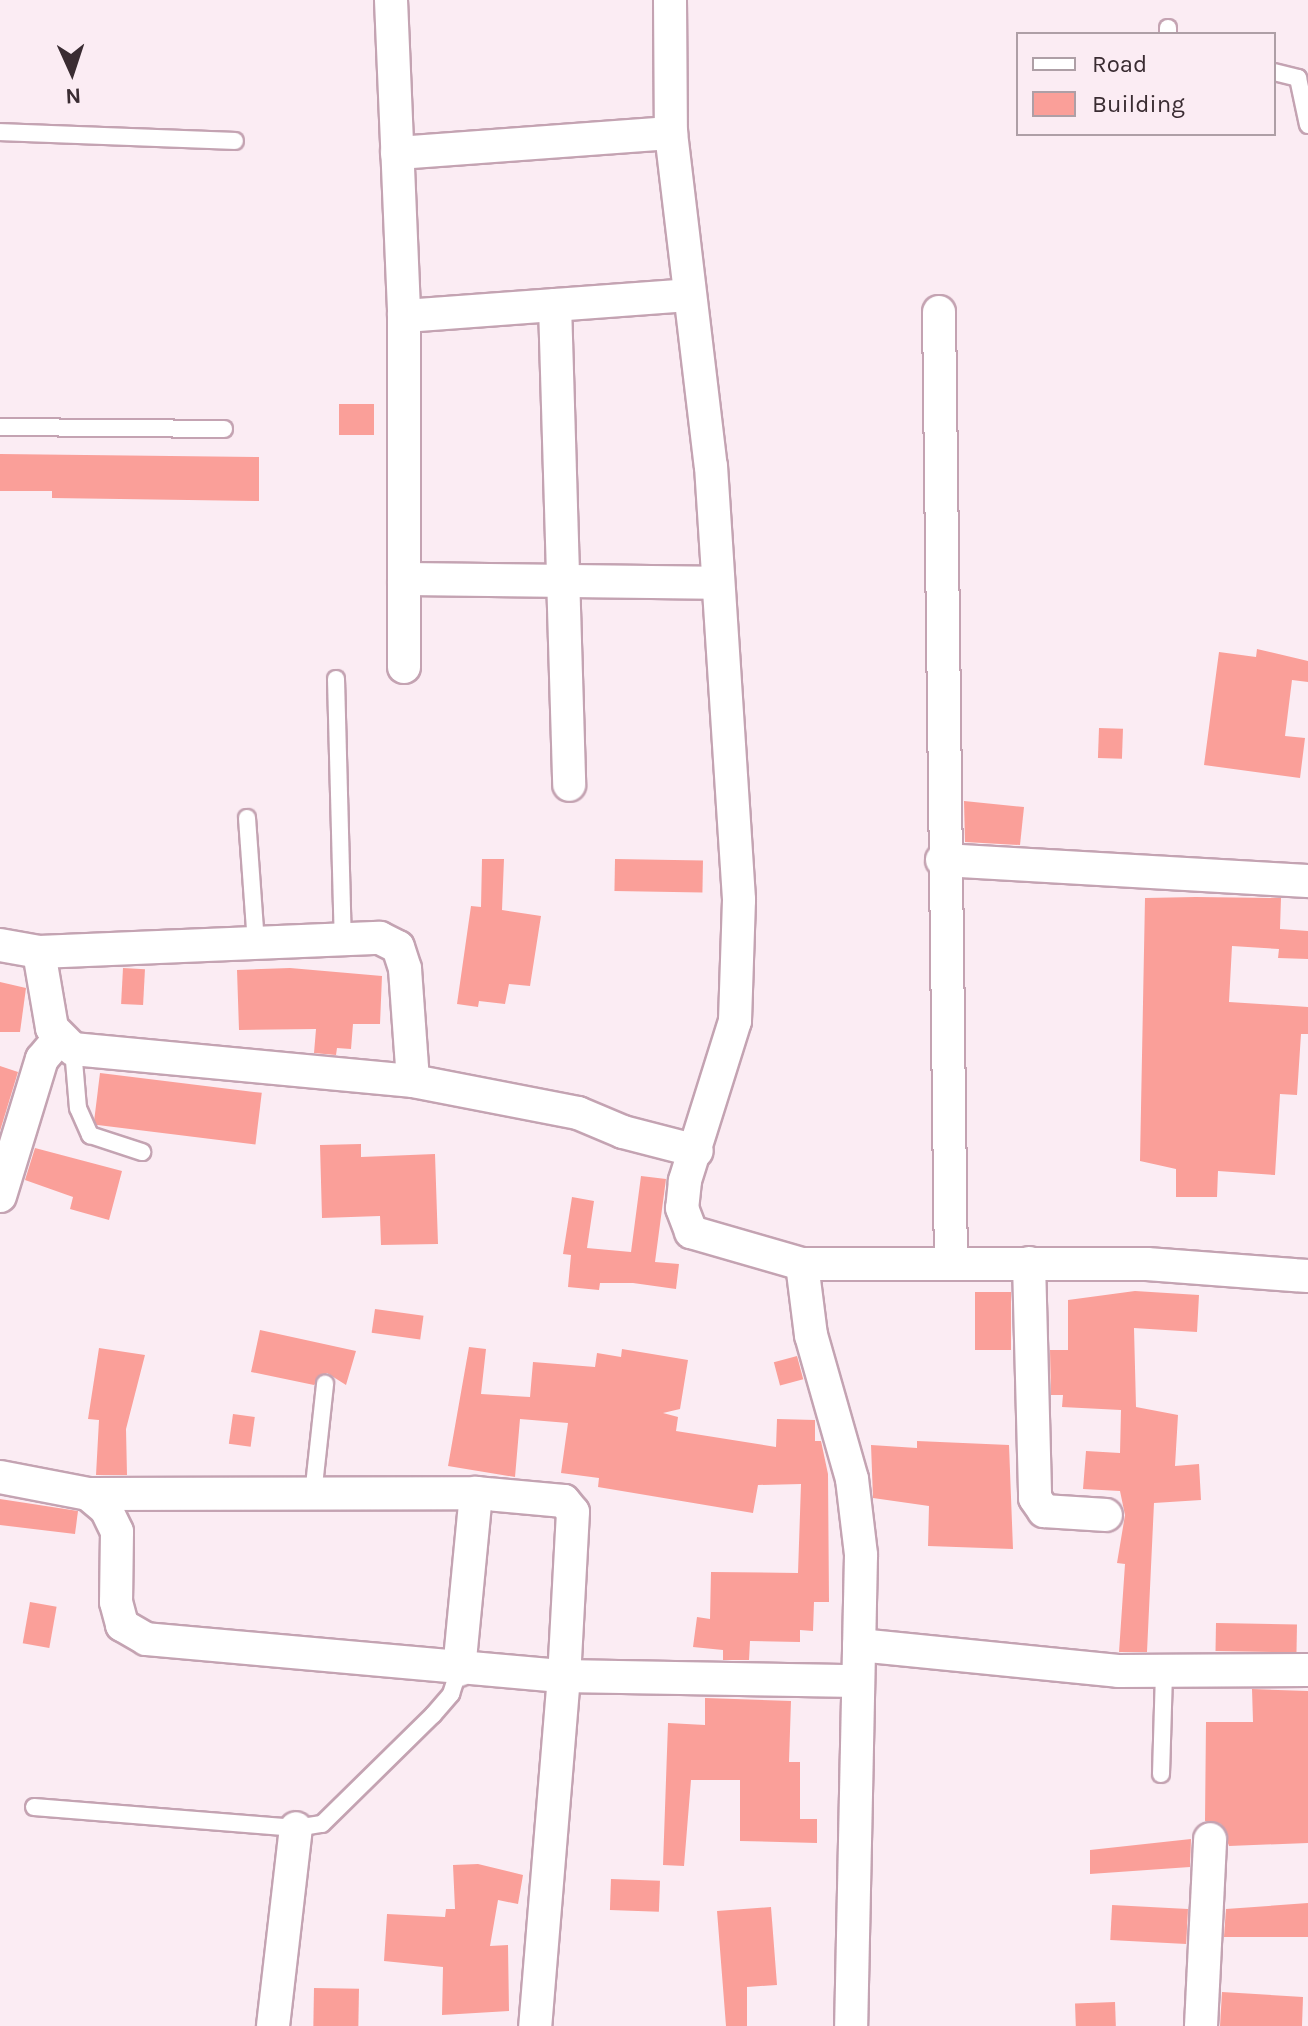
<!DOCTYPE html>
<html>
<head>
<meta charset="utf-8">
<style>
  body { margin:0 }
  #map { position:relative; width:1308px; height:2026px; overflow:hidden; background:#fbecf3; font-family:Karla,sans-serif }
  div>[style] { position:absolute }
  .building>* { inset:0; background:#fa9f99; transform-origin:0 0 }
  .roads { filter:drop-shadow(2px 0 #c4a3b2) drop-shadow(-2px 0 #c4a3b2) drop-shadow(0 2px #c4a3b2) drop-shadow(0 -2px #c4a3b2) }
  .service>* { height:16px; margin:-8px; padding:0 8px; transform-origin:8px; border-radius:8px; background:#fff }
  .minor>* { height:32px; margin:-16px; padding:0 16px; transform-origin:16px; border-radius:16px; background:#fff }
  span { translate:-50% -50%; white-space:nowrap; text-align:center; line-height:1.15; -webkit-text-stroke:7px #fbecf3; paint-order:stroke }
  .legend { position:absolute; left:1016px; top:32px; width:260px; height:104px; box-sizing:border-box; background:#fbecf3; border:2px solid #ae9fa6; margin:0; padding:10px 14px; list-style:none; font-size:24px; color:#3a2c32 }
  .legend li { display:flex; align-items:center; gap:16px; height:40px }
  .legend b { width:40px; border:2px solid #ae9fa6 }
  .north { position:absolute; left:32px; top:32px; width:80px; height:80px; -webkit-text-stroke:6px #fbecf3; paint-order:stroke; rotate:177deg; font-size:22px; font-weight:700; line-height:32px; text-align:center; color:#3a2c32 }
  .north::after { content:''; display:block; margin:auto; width:28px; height:36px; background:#3a2c32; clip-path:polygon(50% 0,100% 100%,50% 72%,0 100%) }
</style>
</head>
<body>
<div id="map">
  <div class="building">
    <div style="left:339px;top:404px;width:35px;height:31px"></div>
    <div style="clip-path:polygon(0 454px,259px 457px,259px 501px,52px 498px,52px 491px,0 491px)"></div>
    <div style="clip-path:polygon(1257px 649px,1308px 661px,1308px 682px,1292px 680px,1285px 736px,1305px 738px,1300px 778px,1204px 765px,1219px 652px,1256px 657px)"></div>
    <div style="left:1099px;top:728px;width:24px;height:30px;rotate:2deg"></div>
    <div style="clip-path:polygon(964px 801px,1024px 807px,1020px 845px,965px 842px)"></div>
    <div style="clip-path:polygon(482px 859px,504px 859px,502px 910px,541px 916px,530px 986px,509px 984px,505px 1004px,479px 1001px,478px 1007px,457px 1004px,471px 906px,481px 907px)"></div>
    <div style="left:615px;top:859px;width:88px;height:32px;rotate:1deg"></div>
    <div style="clip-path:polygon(1196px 897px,1281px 898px,1280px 929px,1308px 931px,1308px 959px,1278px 958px,1279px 949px,1232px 946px,1229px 1002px,1308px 1007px,1308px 1034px,1301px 1034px,1297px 1095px,1280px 1094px,1275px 1175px,1218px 1171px,1217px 1197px,1176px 1197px,1176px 1169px,1140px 1161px,1145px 898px)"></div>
    <div style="left:123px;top:968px;width:22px;height:36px;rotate:3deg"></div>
    <div style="clip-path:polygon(290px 968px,382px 976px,380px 1024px,353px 1024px,351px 1049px,337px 1048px,336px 1055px,314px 1053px,316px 1029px,239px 1030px,237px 970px)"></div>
    <div style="clip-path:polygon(0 982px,26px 988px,20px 1032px,0 1032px)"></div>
    <div style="clip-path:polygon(0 1066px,18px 1072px,0 1131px)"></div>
    <div style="left:100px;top:1073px;width:163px;height:52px;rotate:7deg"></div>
    <div style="clip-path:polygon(361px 1144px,361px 1157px,435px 1154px,438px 1244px,381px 1245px,380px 1216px,322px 1218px,320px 1145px)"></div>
    <div style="clip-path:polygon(35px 1148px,122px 1171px,109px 1220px,70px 1209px,73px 1197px,25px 1180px)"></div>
    <div style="clip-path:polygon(641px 1176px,666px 1179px,655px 1262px,679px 1264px,676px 1289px,633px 1283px,600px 1283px,599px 1290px,568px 1287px,571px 1255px,563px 1254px,572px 1197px,594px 1201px,587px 1248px,631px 1252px)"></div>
    <div style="clip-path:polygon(1135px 1291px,1199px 1295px,1197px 1332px,1134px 1328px,1136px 1407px,1178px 1415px,1175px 1466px,1199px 1464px,1201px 1500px,1154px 1503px,1147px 1652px,1119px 1652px,1125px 1564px,1117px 1563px,1125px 1515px,1120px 1491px,1083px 1489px,1086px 1451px,1120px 1453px,1121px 1410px,1062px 1407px,1063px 1395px,1051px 1395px,1050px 1350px,1068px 1350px,1068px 1300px)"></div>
    <div style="left:975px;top:1292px;width:36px;height:58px"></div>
    <div style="left:375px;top:1309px;width:49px;height:24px;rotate:8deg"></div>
    <div style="clip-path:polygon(260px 1330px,356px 1351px,346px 1385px,327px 1373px,314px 1385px,251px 1372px)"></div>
    <div style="clip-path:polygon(469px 1347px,486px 1349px,481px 1394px,530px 1397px,533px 1362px,595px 1367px,597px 1353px,621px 1357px,622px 1349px,688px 1360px,680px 1409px,663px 1413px,678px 1417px,676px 1431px,776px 1447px,777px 1419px,815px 1420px,815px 1441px,821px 1441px,828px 1474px,829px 1602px,814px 1602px,813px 1631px,800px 1630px,800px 1642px,750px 1641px,749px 1660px,723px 1660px,723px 1650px,693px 1647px,697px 1617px,710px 1619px,711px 1572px,798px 1573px,801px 1484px,758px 1485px,753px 1513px,598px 1487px,599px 1478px,561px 1473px,568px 1423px,520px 1419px,515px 1477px,448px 1466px)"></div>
    <div style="clip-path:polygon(99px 1348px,145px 1355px,126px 1429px,127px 1475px,96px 1475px,99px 1420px,88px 1419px)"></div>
    <div style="left:797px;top:1356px;width:24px;height:24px;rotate:75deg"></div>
    <div style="left:233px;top:1414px;width:22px;height:30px;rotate:8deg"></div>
    <div style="clip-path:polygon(917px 1441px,1009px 1445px,1013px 1549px,928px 1546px,929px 1506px,873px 1498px,871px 1445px,917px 1448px)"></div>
    <div style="clip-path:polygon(0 1499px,78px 1511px,75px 1534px,0 1525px)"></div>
    <div style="left:30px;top:1602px;width:27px;height:42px;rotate:10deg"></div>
    <div style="left:1216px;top:1623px;width:81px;height:28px;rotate:1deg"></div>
    <div style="clip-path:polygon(1252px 1689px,1308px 1691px,1308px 1843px,1229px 1846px,1221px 1824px,1205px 1821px,1206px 1722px,1253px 1722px)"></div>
    <div style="clip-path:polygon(705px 1698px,791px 1701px,789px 1762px,800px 1762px,800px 1819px,817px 1819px,817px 1843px,740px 1841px,740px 1780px,691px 1780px,684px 1866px,663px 1865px,668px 1723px,705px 1725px)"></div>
    <div style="clip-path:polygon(1191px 1839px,1190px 1867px,1090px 1874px,1090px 1850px)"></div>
    <div style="clip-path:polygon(478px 1864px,523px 1875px,518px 1904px,498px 1900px,490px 1946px,508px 1945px,509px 2011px,442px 2015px,443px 1967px,384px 1961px,387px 1914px,445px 1917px,446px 1909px,455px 1909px,453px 1865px)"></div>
    <div style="left:611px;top:1879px;width:49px;height:31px;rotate:2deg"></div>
    <div style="clip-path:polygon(1308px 1903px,1308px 1937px,1224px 1937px,1226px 1909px)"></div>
    <div style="clip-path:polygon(771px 1907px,777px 1985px,747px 1987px,747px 2026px,726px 2026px,717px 1911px)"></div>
    <div style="left:1188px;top:1909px;width:35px;height:76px;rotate:93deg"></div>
    <div style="left:314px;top:1988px;width:45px;height:38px;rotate:1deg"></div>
    <div style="clip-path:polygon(1222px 1992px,1303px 1997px,1302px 2026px,1220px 2026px)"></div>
    <div style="left:1115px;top:2002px;width:24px;height:40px;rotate:88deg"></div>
  </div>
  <div class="roads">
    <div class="service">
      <div style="left:1168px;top:28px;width:6px;rotate:90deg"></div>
      <div style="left:1274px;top:72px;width:25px;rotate:14deg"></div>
      <div style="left:1298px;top:78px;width:48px;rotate:78deg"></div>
      <div style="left:0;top:132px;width:235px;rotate:2.2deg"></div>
      <div style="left:0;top:427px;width:224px;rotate:0.5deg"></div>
      <div style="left:336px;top:679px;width:259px;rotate:88.5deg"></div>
      <div style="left:247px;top:818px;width:125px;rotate:85.9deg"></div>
      <div style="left:73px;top:1049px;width:59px;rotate:85.2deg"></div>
      <div style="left:78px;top:1108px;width:30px;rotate:66deg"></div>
      <div style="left:90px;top:1135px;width:55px;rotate:18.1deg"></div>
      <div style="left:313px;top:1495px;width:112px;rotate:-83.8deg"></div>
      <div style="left:1161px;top:1774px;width:103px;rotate:-88.3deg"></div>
      <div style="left:34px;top:1807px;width:263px;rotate:4.6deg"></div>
      <div style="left:296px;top:1828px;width:26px;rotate:-9deg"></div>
      <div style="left:322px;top:1824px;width:156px;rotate:-44.5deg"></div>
      <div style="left:433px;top:1715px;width:28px;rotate:-49deg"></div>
      <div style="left:451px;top:1694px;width:25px;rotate:-72deg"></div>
    </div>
    <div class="minor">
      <div style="left:391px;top:0;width:316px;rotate:87.6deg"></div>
      <div style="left:404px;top:316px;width:351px;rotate:90deg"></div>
      <div style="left:670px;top:0;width:133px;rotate:89.6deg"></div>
      <div style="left:671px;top:133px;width:335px;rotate:83.2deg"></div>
      <div style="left:711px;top:466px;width:435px;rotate:86.3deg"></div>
      <div style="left:739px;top:900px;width:121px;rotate:91.9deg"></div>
      <div style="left:735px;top:1021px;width:168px;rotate:107.4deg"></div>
      <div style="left:685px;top:1181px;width:27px;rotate:96deg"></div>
      <div style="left:682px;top:1208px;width:26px;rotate:69deg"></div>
      <div style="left:691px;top:1232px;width:116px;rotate:16.1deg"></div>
      <div style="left:802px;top:1264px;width:345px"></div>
      <div style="left:1147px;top:1264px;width:161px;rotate:4.3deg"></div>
      <div style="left:397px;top:153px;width:275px;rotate:-4.2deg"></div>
      <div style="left:555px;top:305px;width:480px;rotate:88.3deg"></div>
      <div style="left:939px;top:312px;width:951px;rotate:89.28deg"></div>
      <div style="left:404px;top:316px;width:286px;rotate:-4.2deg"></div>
      <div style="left:404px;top:579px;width:312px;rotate:0.7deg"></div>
      <div style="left:942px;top:860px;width:367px;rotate:3.3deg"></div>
      <div style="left:0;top:945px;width:40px;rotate:10deg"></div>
      <div style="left:39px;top:952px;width:77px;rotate:80.3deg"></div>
      <div style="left:52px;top:1028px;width:30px;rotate:45deg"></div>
      <div style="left:73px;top:1049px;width:342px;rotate:5.4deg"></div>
      <div style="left:413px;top:1081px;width:168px;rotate:11deg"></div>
      <div style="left:578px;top:1113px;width:49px;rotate:22.9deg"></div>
      <div style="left:623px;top:1132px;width:76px;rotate:14.4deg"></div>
      <div style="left:39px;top:952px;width:341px;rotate:-2.4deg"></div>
      <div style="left:380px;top:938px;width:20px;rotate:27deg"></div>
      <div style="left:398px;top:947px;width:23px;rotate:72deg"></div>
      <div style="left:405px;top:969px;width:112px;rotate:85.9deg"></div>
      <div style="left:0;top:1196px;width:143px;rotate:-73deg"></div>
      <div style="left:42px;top:1059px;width:25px;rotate:-50deg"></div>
      <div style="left:1029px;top:1263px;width:235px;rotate:88.5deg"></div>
      <div style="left:1035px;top:1498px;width:16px;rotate:55deg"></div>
      <div style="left:1044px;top:1511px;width:62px;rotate:3.7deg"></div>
      <div style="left:802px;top:1264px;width:72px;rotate:82.8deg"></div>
      <div style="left:811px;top:1335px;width:150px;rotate:74.1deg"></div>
      <div style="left:852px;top:1479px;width:77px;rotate:83.2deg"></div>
      <div style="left:861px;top:1555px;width:471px;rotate:91.2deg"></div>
      <div style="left:0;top:1477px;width:90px;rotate:10.9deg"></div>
      <div style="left:88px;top:1494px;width:388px;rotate:-0.1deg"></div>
      <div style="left:476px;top:1493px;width:88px;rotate:5.2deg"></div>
      <div style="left:564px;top:1501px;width:14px;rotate:51deg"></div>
      <div style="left:573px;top:1512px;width:164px;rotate:93.1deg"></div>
      <div style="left:564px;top:1676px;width:351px;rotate:94.7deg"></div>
      <div style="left:88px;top:1494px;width:23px;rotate:40deg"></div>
      <div style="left:106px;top:1509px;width:25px;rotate:64deg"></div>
      <div style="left:117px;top:1532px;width:70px;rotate:90.8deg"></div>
      <div style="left:116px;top:1602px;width:24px;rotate:75deg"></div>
      <div style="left:122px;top:1625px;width:28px;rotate:30deg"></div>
      <div style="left:146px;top:1639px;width:420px;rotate:5.1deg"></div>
      <div style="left:564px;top:1676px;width:292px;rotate:1deg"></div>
      <div style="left:859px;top:1645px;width:260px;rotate:5.7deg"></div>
      <div style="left:1118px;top:1671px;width:190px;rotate:-0.3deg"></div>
      <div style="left:459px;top:1670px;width:178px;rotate:-84.5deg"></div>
      <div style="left:273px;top:2026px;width:199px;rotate:-83.4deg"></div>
      <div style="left:1201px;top:2026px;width:187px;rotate:-87.2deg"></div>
    </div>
  </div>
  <ul class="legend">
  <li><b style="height:10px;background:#fff"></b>Road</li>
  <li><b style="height:22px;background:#fa9f99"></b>Building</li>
  </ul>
  <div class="north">N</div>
</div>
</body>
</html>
